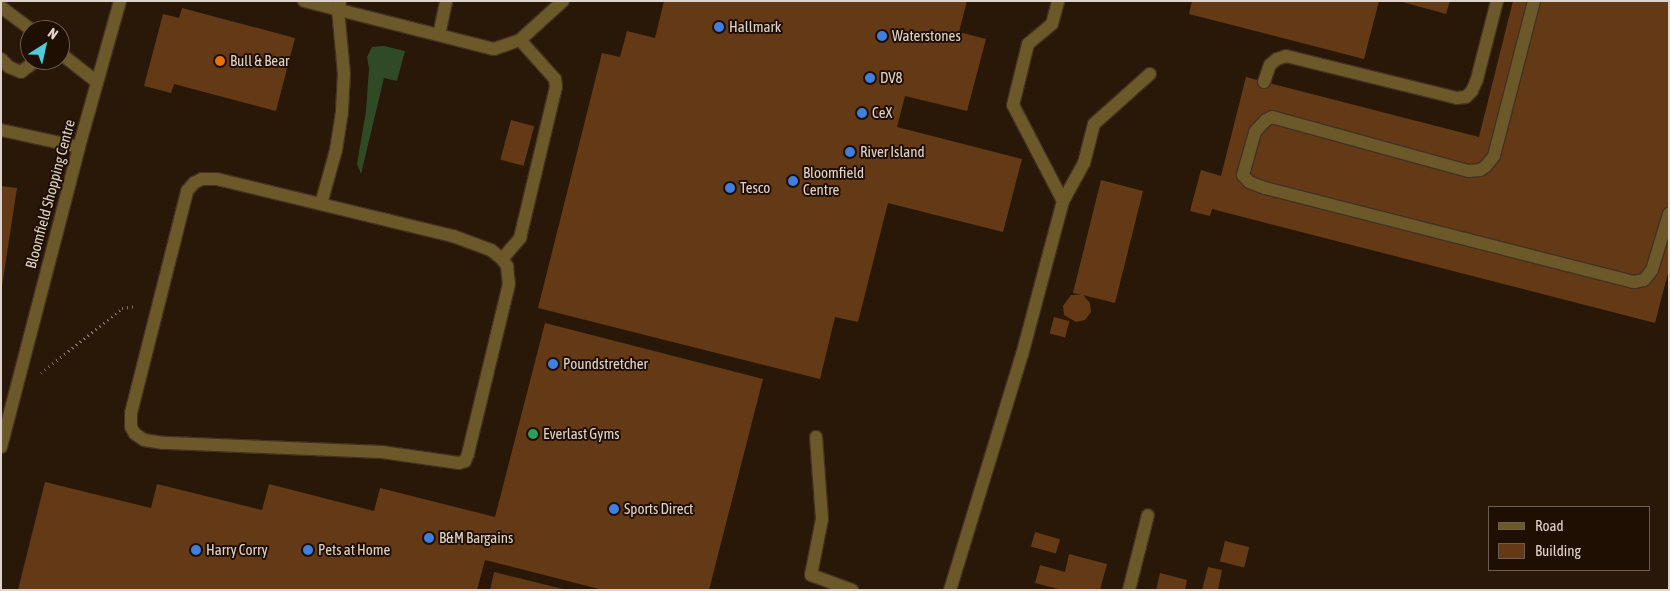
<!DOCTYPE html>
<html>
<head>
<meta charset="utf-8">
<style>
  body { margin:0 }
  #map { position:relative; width:1670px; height:591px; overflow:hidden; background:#291708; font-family:"Asap Condensed",sans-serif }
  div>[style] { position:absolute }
  .green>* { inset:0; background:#2f4a24 }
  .building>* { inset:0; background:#643a16; transform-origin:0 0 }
  .path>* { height:3px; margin-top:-1.5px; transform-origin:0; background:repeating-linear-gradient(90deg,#807064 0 1px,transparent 0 5px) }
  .roads { filter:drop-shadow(1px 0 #433123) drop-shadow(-1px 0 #433123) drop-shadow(0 1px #433123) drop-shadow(0 -1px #433123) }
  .lane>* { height:12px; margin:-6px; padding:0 6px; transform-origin:6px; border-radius:6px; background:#6b5929 }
  .street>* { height:12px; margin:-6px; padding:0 6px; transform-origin:6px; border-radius:6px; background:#6b5929 }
  .dots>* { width:14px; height:14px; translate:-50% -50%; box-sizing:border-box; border:2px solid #1f0e02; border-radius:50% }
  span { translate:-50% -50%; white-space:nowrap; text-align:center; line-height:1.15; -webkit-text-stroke:4px #1f0e02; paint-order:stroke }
  .poi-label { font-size:15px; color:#e0d3ca }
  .left { translate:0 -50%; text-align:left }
  .street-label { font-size:15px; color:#e0d3ca }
  .frame { position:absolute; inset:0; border:2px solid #e0d3ca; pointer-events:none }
  .legend { position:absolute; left:1488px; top:506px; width:162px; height:65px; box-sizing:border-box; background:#1f0e02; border:1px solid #6c5d52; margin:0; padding:6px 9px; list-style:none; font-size:15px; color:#e0d3ca }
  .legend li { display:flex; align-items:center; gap:10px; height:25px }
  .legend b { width:25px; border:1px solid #6c5d52 }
  .north { position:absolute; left:20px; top:20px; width:50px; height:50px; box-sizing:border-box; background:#1f0e02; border:1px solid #6c5d52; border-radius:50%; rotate:35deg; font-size:14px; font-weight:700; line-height:20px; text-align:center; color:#e0d3ca }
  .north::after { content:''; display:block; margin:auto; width:18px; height:22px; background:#52cbd9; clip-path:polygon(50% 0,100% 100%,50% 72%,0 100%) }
</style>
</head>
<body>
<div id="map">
  <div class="green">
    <div style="clip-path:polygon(384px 46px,405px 51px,397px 81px,384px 78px,361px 174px,357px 164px,366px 111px,369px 68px,367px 57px,372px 47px)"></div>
  </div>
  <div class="building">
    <div style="clip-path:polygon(664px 1px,967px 1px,959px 32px,986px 39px,967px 111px,905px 96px,897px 127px,1022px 159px,1003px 232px,888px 203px,858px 322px,835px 317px,820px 379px,538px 308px,602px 53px,620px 57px,627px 31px,655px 38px)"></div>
    <div style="clip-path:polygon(1192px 1px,1379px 1px,1364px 59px,1189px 14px)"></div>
    <div style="clip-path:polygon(1399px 1px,1450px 1px,1446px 14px)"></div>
    <div style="clip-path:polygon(1513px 1px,1669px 1px,1669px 269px,1655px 323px,1212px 209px,1210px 216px,1190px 211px,1201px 170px,1221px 176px,1246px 77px,1479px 137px)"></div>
    <div style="clip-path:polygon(182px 8px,295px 38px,276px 111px,174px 84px,171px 93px,144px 86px,163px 14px,179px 18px)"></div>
    <div style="left:511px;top:120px;width:24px;height:41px;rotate:15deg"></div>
    <div style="clip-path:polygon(1101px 180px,1143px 191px,1115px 303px,1083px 295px,1090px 303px,1091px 312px,1085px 320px,1076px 322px,1064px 315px,1063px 306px,1071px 295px,1081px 295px,1073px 293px)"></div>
    <div style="clip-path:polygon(1px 186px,17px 188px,2px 286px,1px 286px)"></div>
    <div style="left:1054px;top:317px;width:16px;height:17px;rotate:15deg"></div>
    <div style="clip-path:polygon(545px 323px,763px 379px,709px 590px,603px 590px,485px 560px,477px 590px,18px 590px,45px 482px,151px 508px,157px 484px,262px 510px,269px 484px,374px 511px,380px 488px,495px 517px)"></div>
    <div style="left:1035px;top:532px;width:26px;height:15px;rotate:16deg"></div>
    <div style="left:1225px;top:541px;width:25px;height:21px;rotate:14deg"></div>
    <div style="clip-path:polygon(1069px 554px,1107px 564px,1100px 590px,1062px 590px,1035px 583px,1040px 565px,1065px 572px)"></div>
    <div style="clip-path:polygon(1208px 567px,1222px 570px,1218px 590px,1202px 590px)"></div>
    <div style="clip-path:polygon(494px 572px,563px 589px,563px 590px,490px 590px)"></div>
    <div style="clip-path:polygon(1160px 573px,1187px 580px,1185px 590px,1156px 590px)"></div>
  </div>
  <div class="path">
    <div style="left:41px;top:373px;width:104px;rotate:-38.7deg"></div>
    <div style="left:122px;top:308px;width:15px;rotate:-8deg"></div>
  </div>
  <div class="roads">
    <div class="lane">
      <div style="left:304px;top:1px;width:196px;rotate:14.2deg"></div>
      <div style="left:494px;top:49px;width:28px;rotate:-19deg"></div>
      <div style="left:520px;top:40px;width:58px;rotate:-42.2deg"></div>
      <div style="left:1534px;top:1px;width:160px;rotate:104.5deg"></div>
      <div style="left:1494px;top:156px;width:13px;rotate:129deg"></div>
      <div style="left:1486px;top:166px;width:7px;rotate:146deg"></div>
      <div style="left:1480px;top:170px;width:12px;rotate:175deg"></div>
      <div style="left:1468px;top:171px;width:203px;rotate:-164.6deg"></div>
      <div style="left:1272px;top:117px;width:7px;rotate:153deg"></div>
      <div style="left:1266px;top:120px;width:16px;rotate:133deg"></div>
      <div style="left:1255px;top:132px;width:45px;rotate:105.6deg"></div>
      <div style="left:1243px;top:175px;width:9px;rotate:49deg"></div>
      <div style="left:1249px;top:182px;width:17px;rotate:21deg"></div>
      <div style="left:1265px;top:188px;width:381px;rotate:14.3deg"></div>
      <div style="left:1634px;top:282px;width:10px;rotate:-11deg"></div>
      <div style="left:1644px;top:280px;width:13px;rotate:-51deg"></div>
      <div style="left:1652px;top:270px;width:59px;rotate:-73.1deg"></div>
      <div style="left:1px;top:7px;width:38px;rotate:37deg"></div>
      <div style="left:439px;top:35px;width:35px;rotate:-78deg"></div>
      <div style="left:60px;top:53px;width:47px;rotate:38.1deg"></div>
      <div style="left:1px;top:59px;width:11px;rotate:45deg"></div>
      <div style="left:9px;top:67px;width:13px;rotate:23deg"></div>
      <div style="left:21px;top:72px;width:20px;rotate:-37deg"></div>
      <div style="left:1264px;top:82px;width:18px;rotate:-71deg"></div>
      <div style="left:1270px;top:65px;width:9px;rotate:-41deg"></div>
      <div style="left:1277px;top:59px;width:9px;rotate:-18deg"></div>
      <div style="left:1286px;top:56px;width:176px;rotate:13.8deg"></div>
      <div style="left:1457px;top:98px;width:9px;rotate:-6deg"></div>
      <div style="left:1466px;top:97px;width:8px;rotate:-45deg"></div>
      <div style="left:1472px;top:91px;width:13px;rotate:-67deg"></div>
      <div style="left:1477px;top:79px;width:81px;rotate:-75.6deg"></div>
      <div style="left:1px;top:130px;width:80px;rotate:12.3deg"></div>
      <div style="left:202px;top:179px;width:15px"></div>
      <div style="left:217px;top:179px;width:243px;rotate:13.6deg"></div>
      <div style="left:453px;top:236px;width:40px;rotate:20.2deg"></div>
      <div style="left:491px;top:250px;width:14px;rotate:39deg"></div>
      <div style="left:502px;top:259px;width:9px;rotate:54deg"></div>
      <div style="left:507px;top:266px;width:18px;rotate:84deg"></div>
      <div style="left:509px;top:284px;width:175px;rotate:103.6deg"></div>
      <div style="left:468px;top:454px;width:8px;rotate:113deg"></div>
      <div style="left:465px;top:461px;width:6px;rotate:162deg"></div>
      <div style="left:459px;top:463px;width:78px;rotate:-171.9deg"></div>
      <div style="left:382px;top:452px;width:219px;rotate:-177.6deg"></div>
      <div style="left:163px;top:443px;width:19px;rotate:-171deg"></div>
      <div style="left:144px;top:440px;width:11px;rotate:-146deg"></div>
      <div style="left:135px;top:434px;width:8px;rotate:-120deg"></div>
      <div style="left:131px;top:427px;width:14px;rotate:-90deg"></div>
      <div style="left:131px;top:413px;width:229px;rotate:-75.8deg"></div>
      <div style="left:187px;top:191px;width:11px;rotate:-49deg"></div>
      <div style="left:194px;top:183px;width:9px;rotate:-27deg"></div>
      <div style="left:1063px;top:201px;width:43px;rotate:-61.1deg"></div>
      <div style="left:1084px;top:163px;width:40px;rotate:-75.6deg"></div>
      <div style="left:1094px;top:124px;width:75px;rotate:-41.8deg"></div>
      <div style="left:321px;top:204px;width:56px;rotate:-74.5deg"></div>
      <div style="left:336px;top:150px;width:39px;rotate:-81deg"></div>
      <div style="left:342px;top:111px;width:37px;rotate:-87deg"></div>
      <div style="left:344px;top:74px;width:65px;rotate:-95.3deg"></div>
      <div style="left:338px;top:9px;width:7px;rotate:-74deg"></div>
      <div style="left:502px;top:259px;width:28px;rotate:-49deg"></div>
      <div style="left:520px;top:238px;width:155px;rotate:-76.6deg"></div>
      <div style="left:556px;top:87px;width:8px;rotate:-97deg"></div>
      <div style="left:555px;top:79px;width:52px;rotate:-131.9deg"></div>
      <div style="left:816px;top:437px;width:82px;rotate:85.8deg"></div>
      <div style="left:822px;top:519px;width:57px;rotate:101.1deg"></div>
      <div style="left:811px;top:575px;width:44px;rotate:20.1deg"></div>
      <div style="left:1px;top:447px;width:310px;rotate:-75.4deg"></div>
      <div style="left:79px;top:147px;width:152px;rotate:-74.3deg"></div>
      <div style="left:950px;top:590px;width:246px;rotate:-73deg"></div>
      <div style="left:1022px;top:355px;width:159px;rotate:-75.1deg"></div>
      <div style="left:1063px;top:201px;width:108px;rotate:-117.5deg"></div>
      <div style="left:1013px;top:105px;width:63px;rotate:-76.2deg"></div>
      <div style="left:1028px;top:44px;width:31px;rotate:-40deg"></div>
      <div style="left:1052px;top:24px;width:24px;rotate:-75deg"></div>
    </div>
    <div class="street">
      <div style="left:1129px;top:590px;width:77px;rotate:-75.8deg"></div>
    </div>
  </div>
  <div class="dots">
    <div style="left:719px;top:27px;background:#3f7fe0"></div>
    <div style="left:882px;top:36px;background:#3f7fe0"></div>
    <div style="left:220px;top:61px;background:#e8710a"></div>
    <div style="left:870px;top:78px;background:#3f7fe0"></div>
    <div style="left:862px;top:113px;background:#3f7fe0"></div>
    <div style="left:850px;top:152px;background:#3f7fe0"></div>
    <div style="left:793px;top:181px;background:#3f7fe0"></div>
    <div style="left:730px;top:188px;background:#3f7fe0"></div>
    <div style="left:553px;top:364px;background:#3f7fe0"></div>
    <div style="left:533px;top:434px;background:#2e9e5b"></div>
    <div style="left:614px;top:509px;background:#3f7fe0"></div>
    <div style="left:429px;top:538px;background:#3f7fe0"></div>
    <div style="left:196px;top:550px;background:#3f7fe0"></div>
    <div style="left:308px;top:550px;background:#3f7fe0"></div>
  </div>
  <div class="poi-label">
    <span class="left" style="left:729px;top:27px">Hallmark</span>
    <span class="left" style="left:892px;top:36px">Waterstones</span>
    <span class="left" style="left:230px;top:61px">Bull &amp; Bear</span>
    <span class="left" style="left:880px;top:78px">DV8</span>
    <span class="left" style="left:872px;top:113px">CeX</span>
    <span class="left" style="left:860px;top:152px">River Island</span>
    <span class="left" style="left:803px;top:181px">Bloomfield<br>Centre</span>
    <span class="left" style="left:740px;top:188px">Tesco</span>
    <span class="left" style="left:563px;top:364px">Poundstretcher</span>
    <span class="left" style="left:543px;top:434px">Everlast Gyms</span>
    <span class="left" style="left:624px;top:509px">Sports Direct</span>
    <span class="left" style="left:439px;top:538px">B&amp;M Bargains</span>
    <span class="left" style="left:206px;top:550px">Harry Corry</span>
    <span class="left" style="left:318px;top:550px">Pets at Home</span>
  </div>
  <div class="street-label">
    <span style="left:50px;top:194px;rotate:-75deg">Bloomfield Shopping Centre</span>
  </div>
  <div class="frame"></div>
  <ul class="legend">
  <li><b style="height:6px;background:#6b5929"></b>Road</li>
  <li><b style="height:14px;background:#643a16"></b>Building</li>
  </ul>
  <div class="north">N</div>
</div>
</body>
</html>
